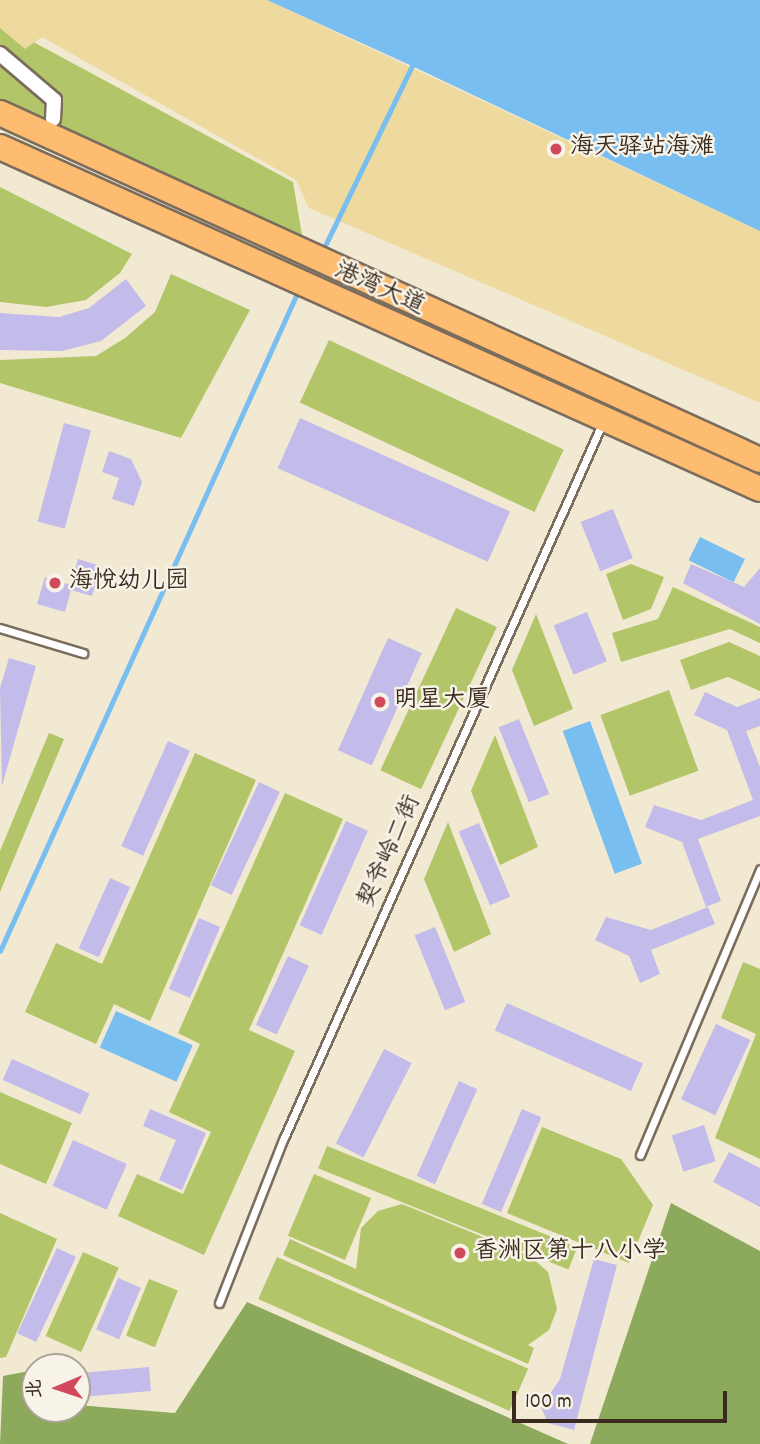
<!DOCTYPE html>
<html>
<head>
<meta charset="utf-8">
<style>
  body { margin:0 }
  #map { position:relative; width:760px; height:1444px; overflow:hidden; background:#f2e9d3; font-family:Dekko,"LXGW WenKai TC",sans-serif }
  div>[style] { position:absolute }
  .green>* { inset:0; background:#b2c568; transform-origin:0 0 }
  .forest>* { inset:0; background:#8daa5c }
  .sand>* { inset:0; background:#eeda9e }
  .water>* { inset:0; background:#78bef0; transform-origin:0 0 }
  .stream>* { height:4.5px; margin:-2.25px; padding:0 2.25px; transform-origin:2.25px; border-radius:2.25px; background:#78bef0 }
  .building>* { inset:0; background:#c3bceb; transform-origin:0 0 }
  .roads { filter:drop-shadow(2px 0 #7b6d5d) drop-shadow(-2px 0 #7b6d5d) drop-shadow(0 2px #7b6d5d) drop-shadow(0 -2px #7b6d5d) }
  .lane>* { height:7px; margin:-3.5px; padding:0 3.5px; transform-origin:3.5px; border-radius:3.5px; background:#fff }
  .street>* { height:14px; margin:-7px; padding:0 7px; transform-origin:7px; border-radius:7px; background:#fff }
  .highway>* { height:24px; margin:-12px; padding:0 12px; transform-origin:12px; border-radius:12px; background:#febc70 }
  .dots>* { width:19px; height:19px; translate:-50% -50%; box-sizing:border-box; border:4px solid #f7f3e8; border-radius:50% }
  span { translate:-50% -50%; white-space:nowrap; text-align:center; line-height:1.15; -webkit-text-stroke:5px #f7f3e8; paint-order:stroke }
  .poi-label { font-size:24px; color:#3b2a1e }
  .left { translate:0 -50%; text-align:left }
  .street-label { font-size:24px; color:#3b2a1e }
  .north { position:absolute; left:21px; top:1353px; width:70px; height:70px; box-sizing:border-box; background:#f7f3e8; border:2px solid #aca397; border-radius:50%; rotate:268deg; font-size:19px; font-weight:700; line-height:28px; text-align:center; color:#3b2a1e }
  .north::after { content:''; display:block; margin:auto; width:24px; height:32px; background:#d1495b; clip-path:polygon(50% 0,100% 100%,50% 72%,0 100%) }
  .scale { position:absolute; left:512px; top:1391px; width:215px; height:32px; box-sizing:border-box; border:4px solid #3b2a1e; border-top:0; padding-left:9px; font-size:21px; line-height:24px; white-space:nowrap; color:#3b2a1e; -webkit-text-stroke:5px #f7f3e8; paint-order:stroke }
</style>
</head>
<body>
<div id="map">
  <div class="green">
    <div style="clip-path:polygon(0 24px,293px 182px,302px 235px,0 102px)"></div>
    <div style="clip-path:polygon(0 187px,132px 254px,120px 273px,86px 300px,46px 307px,0 302px)"></div>
    <div style="clip-path:polygon(171px 274px,250px 310px,181px 438px,0 383px,0 360px,96px 356px,125px 338px,155px 312px)"></div>
    <div style="left:329px;top:340px;width:259px;height:69px;rotate:25deg"></div>
    <div style="clip-path:polygon(631px 564px,664px 577px,651px 609px,623px 620px,606px 574px)"></div>
    <div style="clip-path:polygon(673px 587px,760px 627px,760px 643px,730px 629px,621px 662px,612px 633px,658px 619px)"></div>
    <div style="left:456px;top:608px;width:45px;height:179px;rotate:25deg"></div>
    <div style="clip-path:polygon(536px 614px,573px 709px,534px 726px,512px 670px)"></div>
    <div style="clip-path:polygon(729px 642px,760px 656px,760px 691px,728px 677px,691px 690px,680px 660px)"></div>
    <div style="left:669px;top:690px;width:86px;height:73px;rotate:70deg"></div>
    <div style="clip-path:polygon(49px 733px,64px 739px,0 892px,0 851px)"></div>
    <div style="clip-path:polygon(495px 735px,538px 847px,500px 865px,471px 791px)"></div>
    <div style="clip-path:polygon(195px 753px,256px 780px,150px 1021px,114px 1004px,96px 1044px,25px 1012px,56px 943px,102px 964px)"></div>
    <div style="clip-path:polygon(285px 793px,343px 819px,249px 1030px,295px 1051px,204px 1255px,118px 1216px,137px 1174px,183px 1194px,211px 1132px,169px 1112px,200px 1044px,178px 1033px)"></div>
    <div style="clip-path:polygon(448px 822px,491px 934px,454px 952px,424px 879px)"></div>
    <div style="clip-path:polygon(743px 962px,760px 969px,760px 1159px,715px 1138px,756px 1034px,721px 1018px)"></div>
    <div style="clip-path:polygon(0 1092px,72px 1123px,46px 1184px,0 1164px)"></div>
    <div style="clip-path:polygon(542px 1127px,621px 1159px,653px 1205px,629px 1263px,507px 1213px)"></div>
    <div style="left:327px;top:1146px;width:270px;height:24px;rotate:22deg"></div>
    <div style="left:314px;top:1174px;width:62px;height:67px;rotate:23deg"></div>
    <div style="clip-path:polygon(402px 1204px,530px 1256px,548px 1272px,557px 1309px,549px 1330px,528px 1345px,534px 1348px,528px 1364px,283px 1255px,290px 1239px,356px 1269px,361px 1228px,378px 1211px)"></div>
    <div style="clip-path:polygon(0 1213px,57px 1239px,6px 1357px,0 1358px)"></div>
    <div style="left:83px;top:1252px;width:39px;height:92px;rotate:24deg"></div>
    <div style="left:277px;top:1257px;width:275px;height:46px;rotate:24deg"></div>
    <div style="left:149px;top:1279px;width:31px;height:61px;rotate:22deg"></div>
  </div>
  <div class="forest">
    <div style="clip-path:polygon(671px 1203px,760px 1251px,760px 1444px,590px 1444px)"></div>
    <div style="clip-path:polygon(247px 1302px,568px 1444px,0 1444px,3px 1376px,35px 1370px,35px 1409px,77px 1405px,175px 1413px)"></div>
  </div>
  <div class="sand">
    <div style="clip-path:polygon(0 0,267px 0,760px 231px,760px 403px,309px 208px,296px 180px,42px 37px,25px 49px,0 28px)"></div>
  </div>
  <div class="water">
    <div style="clip-path:polygon(267px 0,760px 0,760px 231px,412px 66px)"></div>
    <div style="left:700px;top:537px;width:50px;height:26px;rotate:26deg"></div>
    <div style="left:590px;top:721px;width:152px;height:29px;rotate:70deg"></div>
    <div style="left:116px;top:1011px;width:84px;height:40px;rotate:24deg"></div>
  </div>
  <div class="stream">
    <div style="left:322px;top:252px;width:207px;rotate:-64.2deg"></div>
    <div style="left:0;top:951px;width:726px;rotate:-65.69deg"></div>
  </div>
  <div class="building">
    <div style="clip-path:polygon(126px 279px,146px 306px,101px 341px,62px 351px,0 350px,0 313px,59px 317px,89px 308px)"></div>
    <div style="left:300px;top:418px;width:230px;height:55px;rotate:24deg"></div>
    <div style="left:64px;top:423px;width:28px;height:102px;rotate:15deg"></div>
    <div style="clip-path:polygon(109px 451px,131px 459px,142px 482px,134px 506px,112px 499px,119px 478px,102px 472px)"></div>
    <div style="left:613px;top:509px;width:53px;height:35px;rotate:68deg"></div>
    <div style="clip-path:polygon(78px 559px,101px 566px,92px 596px,71px 590px,65px 612px,37px 604px,45px 577px,71px 585px)"></div>
    <div style="clip-path:polygon(691px 564px,744px 587px,760px 568px,760px 624px,683px 583px)"></div>
    <div style="left:587px;top:612px;width:53px;height:36px;rotate:68deg"></div>
    <div style="left:388px;top:638px;width:37px;height:123px;rotate:24deg"></div>
    <div style="clip-path:polygon(9px 658px,36px 666px,2px 786px,0 688px)"></div>
    <div style="clip-path:polygon(705px 692px,737px 707px,760px 698px,760px 726px,746px 731px,760px 767px,760px 816px,698px 839px,721px 901px,706px 907px,682px 842px,645px 827px,654px 805px,701px 820px,753px 800px,727px 730px,694px 715px)"></div>
    <div style="left:519px;top:719px;width:81px;height:22px;rotate:68deg"></div>
    <div style="left:168px;top:741px;width:24px;height:115px;rotate:24deg"></div>
    <div style="left:259px;top:782px;width:23px;height:114px;rotate:25deg"></div>
    <div style="left:346px;top:821px;width:24px;height:114px;rotate:24deg"></div>
    <div style="left:479px;top:823px;width:80px;height:22px;rotate:67deg"></div>
    <div style="left:110px;top:878px;width:22px;height:77px;rotate:24deg"></div>
    <div style="clip-path:polygon(708px 907px,715px 924px,651px 950px,660px 974px,640px 983px,629px 956px,595px 940px,606px 917px,651px 930px)"></div>
    <div style="left:199px;top:918px;width:23px;height:77px;rotate:23deg"></div>
    <div style="left:435px;top:927px;width:81px;height:22px;rotate:68deg"></div>
    <div style="left:288px;top:956px;width:23px;height:76px;rotate:25deg"></div>
    <div style="left:507px;top:1003px;width:149px;height:30px;rotate:24deg"></div>
    <div style="left:716px;top:1024px;width:38px;height:83px;rotate:25deg"></div>
    <div style="left:384px;top:1049px;width:31px;height:106px;rotate:27deg"></div>
    <div style="left:12px;top:1059px;width:85px;height:23px;rotate:24deg"></div>
    <div style="left:459px;top:1081px;width:20px;height:104px;rotate:24deg"></div>
    <div style="clip-path:polygon(150px 1109px,206px 1133px,182px 1190px,159px 1180px,176px 1140px,143px 1126px)"></div>
    <div style="left:522px;top:1109px;width:21px;height:103px;rotate:23deg"></div>
    <div style="left:704px;top:1125px;width:38px;height:34px;rotate:72deg"></div>
    <div style="left:73px;top:1140px;width:59px;height:50px;rotate:24deg"></div>
    <div style="clip-path:polygon(729px 1152px,760px 1168px,760px 1207px,713px 1182px)"></div>
    <div style="left:57px;top:1248px;width:21px;height:94px;rotate:25deg"></div>
    <div style="clip-path:polygon(594px 1259px,617px 1265px,574px 1430px,548px 1423px,541px 1407px,560px 1379px)"></div>
    <div style="left:118px;top:1278px;width:25px;height:56px;rotate:23deg"></div>
    <div style="left:149px;top:1367px;width:24px;height:61px;rotate:85deg"></div>
  </div>
  <div class="roads">
    <div class="lane">
      <div style="left:0;top:628px;width:87px;rotate:16.8deg"></div>
      <div style="left:640px;top:1155px;width:310px;rotate:-67.2deg"></div>
      <div style="left:219px;top:1303px;width:175px;rotate:-68.6deg"></div>
      <div style="left:283px;top:1140px;width:784px;rotate:-65.99deg"></div>
    </div>
    <div class="street">
      <div style="left:0;top:54px;width:71px;rotate:40.4deg"></div>
      <div style="left:54px;top:100px;width:19px;rotate:93deg"></div>
    </div>
    <div class="highway">
      <div style="left:0;top:113px;width:835px;rotate:24.54deg"></div>
      <div style="left:0;top:147px;width:833px;rotate:24.23deg"></div>
    </div>
  </div>
  <div class="dots">
    <div style="left:556px;top:149px;background:#d1495b"></div>
    <div style="left:55px;top:583px;background:#d1495b"></div>
    <div style="left:380px;top:702px;background:#d1495b"></div>
    <div style="left:460px;top:1253px;background:#d1495b"></div>
  </div>
  <div class="poi-label">
    <span class="left" style="left:570px;top:149px">海天驿站海滩</span>
    <span class="left" style="left:69px;top:583px">海悦幼儿园</span>
    <span class="left" style="left:394px;top:702px">明星大厦</span>
    <span class="left" style="left:474px;top:1253px">香洲区第十八小学</span>
  </div>
  <div class="street-label">
    <span style="left:379px;top:290px;rotate:24deg">港湾大道</span>
    <span style="left:391px;top:852px;rotate:-66deg">契爷岭二街</span>
  </div>
  <div class="north">北</div>
  <div class="scale">100 m</div>
</div>
</body>
</html>
